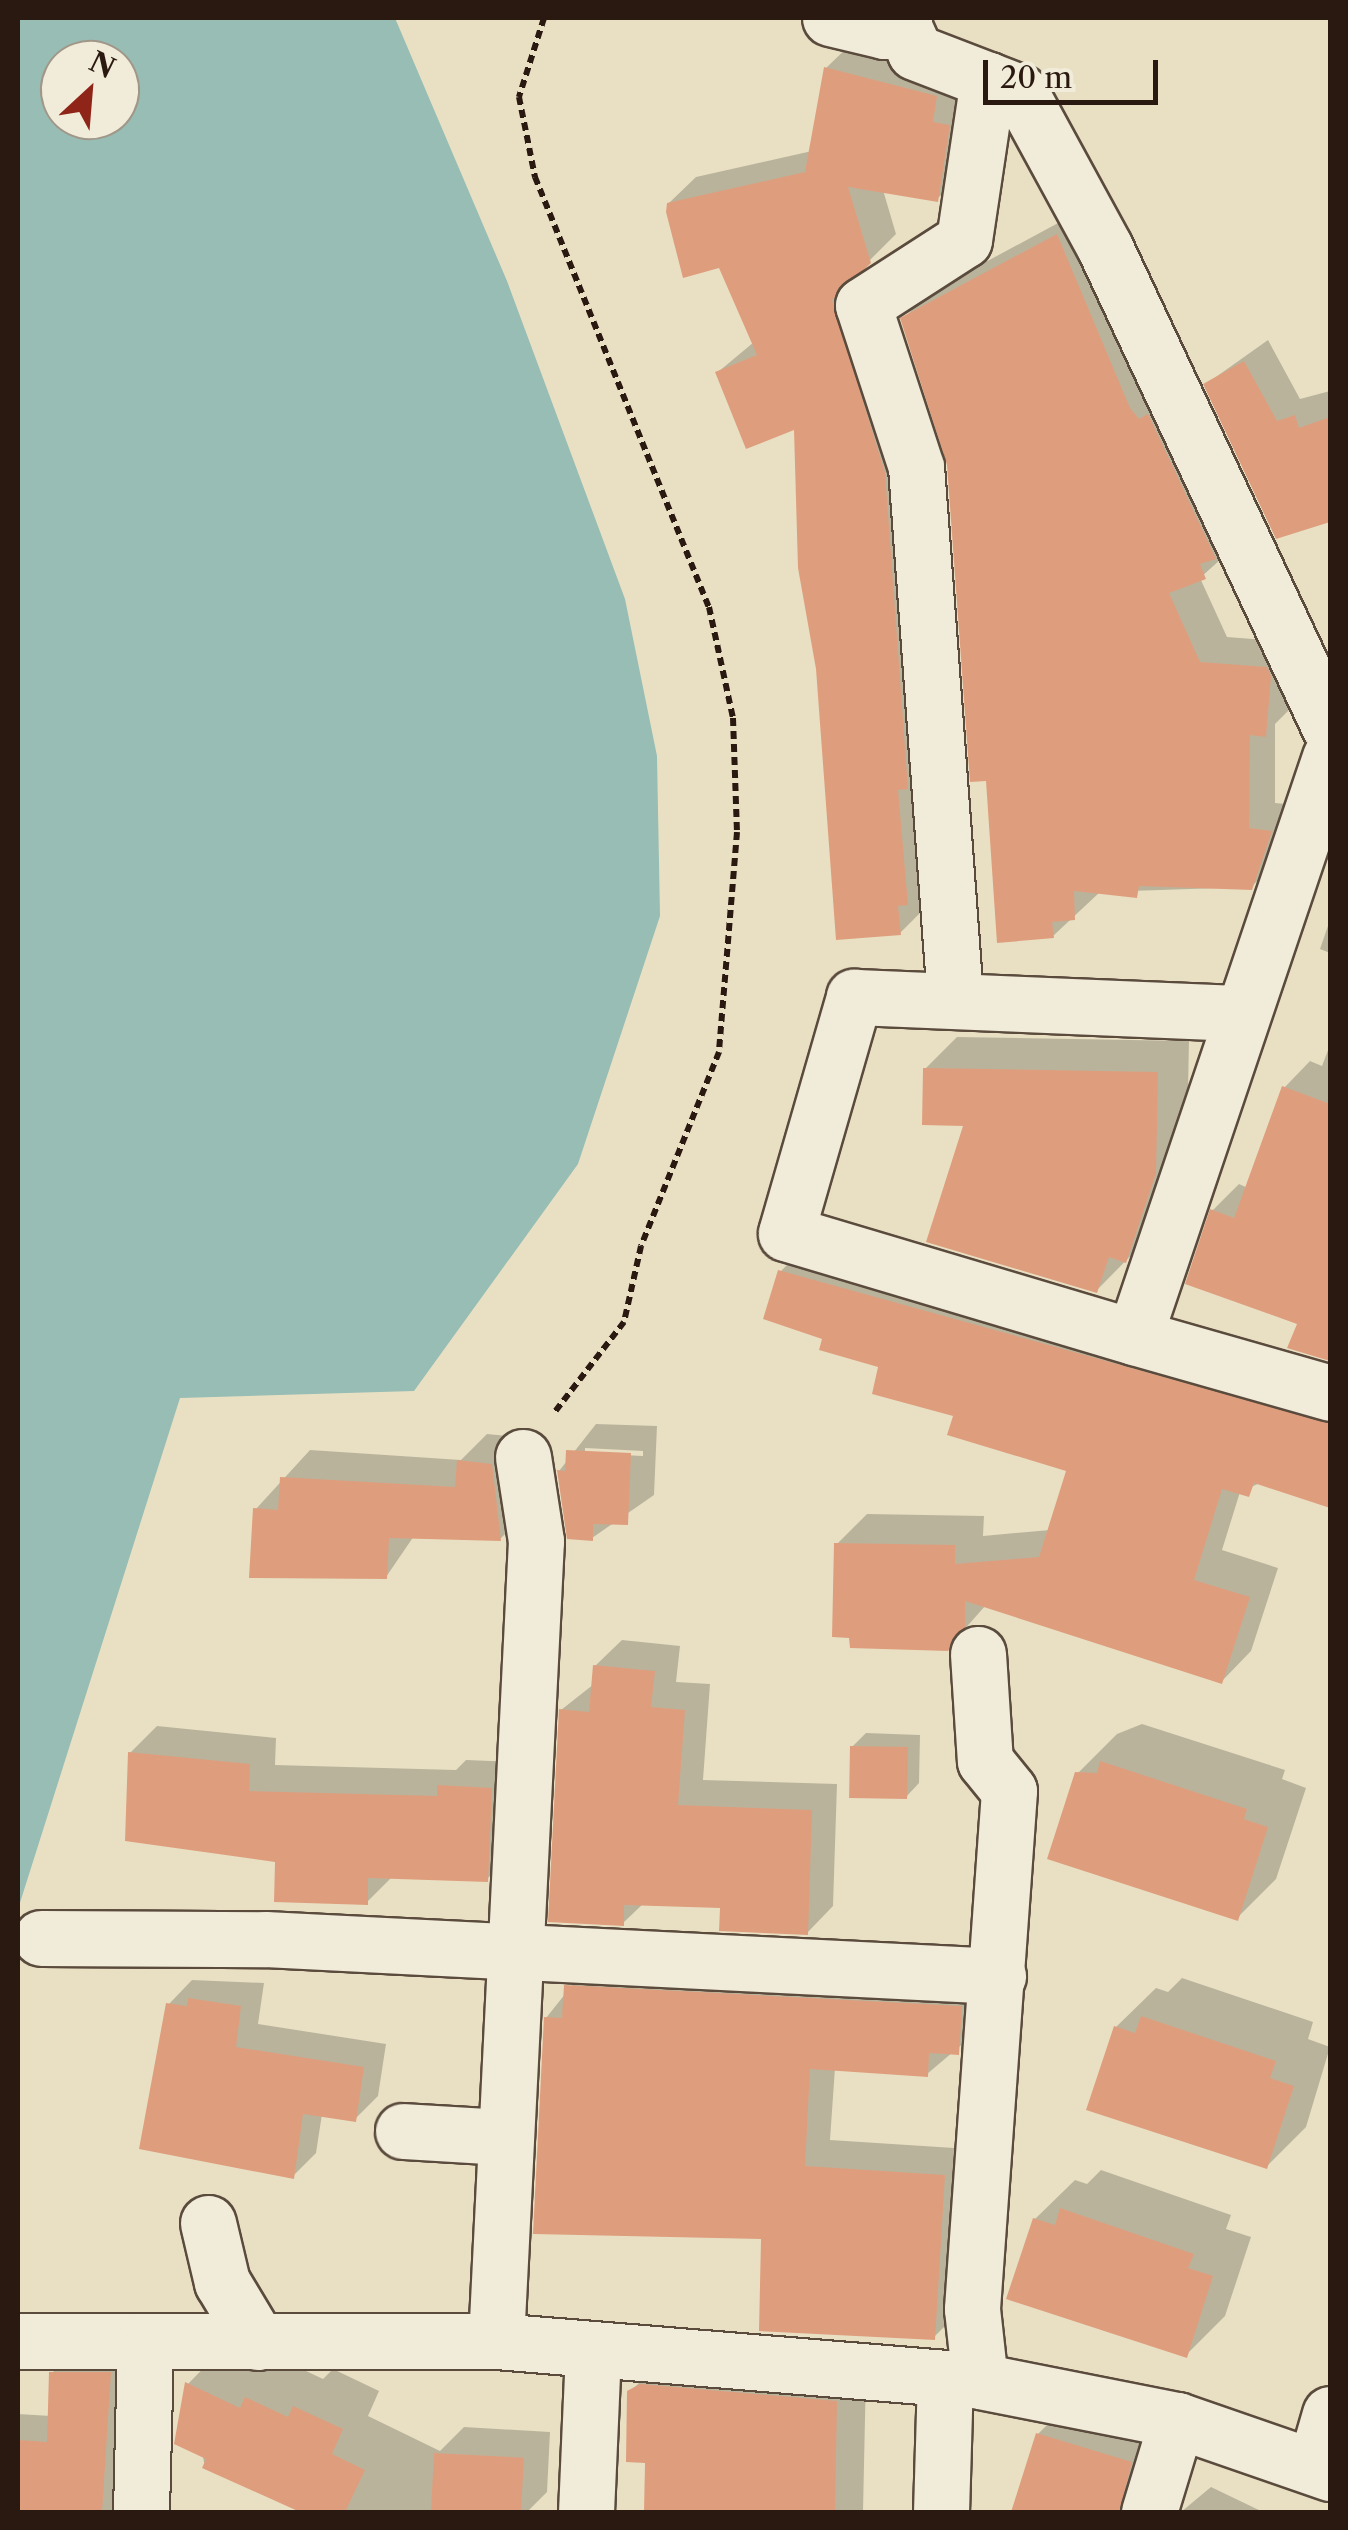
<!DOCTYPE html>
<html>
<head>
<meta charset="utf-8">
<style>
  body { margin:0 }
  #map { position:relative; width:1348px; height:2530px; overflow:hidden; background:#e9e0c4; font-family:"Libre Caslon Text",serif }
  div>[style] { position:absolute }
  .water>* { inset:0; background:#97bdb4 }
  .shadow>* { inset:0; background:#0003 }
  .building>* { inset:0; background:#de9e7d; transform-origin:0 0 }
  .path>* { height:6px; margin-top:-3px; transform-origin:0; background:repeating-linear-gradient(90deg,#2a1910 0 8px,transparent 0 13px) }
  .roads { filter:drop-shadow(2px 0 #5a4b3d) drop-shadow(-2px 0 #5a4b3d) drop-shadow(0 2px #5a4b3d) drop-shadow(0 -2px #5a4b3d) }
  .minor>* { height:55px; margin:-27.5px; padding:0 27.5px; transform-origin:27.5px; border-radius:27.5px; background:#f1ebd9 }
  span { translate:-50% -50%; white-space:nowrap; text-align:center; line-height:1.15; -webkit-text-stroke:10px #f1ebd9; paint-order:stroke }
  .frame { position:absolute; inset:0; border:20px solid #2a1910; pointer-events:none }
  .north { position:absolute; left:40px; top:40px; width:100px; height:100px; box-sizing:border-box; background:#f1ebd9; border:2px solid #a19789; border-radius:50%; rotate:26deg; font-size:28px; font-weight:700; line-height:40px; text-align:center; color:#2a1910 }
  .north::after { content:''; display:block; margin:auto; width:35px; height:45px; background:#8f2418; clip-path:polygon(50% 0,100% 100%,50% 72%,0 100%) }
  .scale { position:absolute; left:983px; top:60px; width:175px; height:45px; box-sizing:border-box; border:5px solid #2a1910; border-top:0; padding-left:12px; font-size:30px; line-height:35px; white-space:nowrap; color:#2a1910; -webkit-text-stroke:8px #f1ebd9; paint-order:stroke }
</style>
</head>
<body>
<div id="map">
  <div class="water">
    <div style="clip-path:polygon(evenodd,18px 18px,395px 18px,507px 281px,625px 599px,657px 756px,660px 916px,578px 1164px,414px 1391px,180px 1398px,18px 1909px,18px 18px,60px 60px,120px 60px,120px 120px,60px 120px,60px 60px)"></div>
  </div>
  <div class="shadow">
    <div style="clip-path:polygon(853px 42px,963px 69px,964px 173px,937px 199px,883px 190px,896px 234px,857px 273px,911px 445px,927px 906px,900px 933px,796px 426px,718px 372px,754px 342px,720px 265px,669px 203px,696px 177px,812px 151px,826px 68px)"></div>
    <div style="clip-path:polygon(1084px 209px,1231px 550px,1200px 578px,1227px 637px,1293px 642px,1291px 708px,1275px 724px,1275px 803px,1297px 805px,1278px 861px,1251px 887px,1100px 892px,1053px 936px,988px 778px,950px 464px,903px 319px,930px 292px)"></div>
    <div style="clip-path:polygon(1268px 340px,1300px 399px,1330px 391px,1330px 519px,1277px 536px,1206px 384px)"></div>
    <div style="clip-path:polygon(1330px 920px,1330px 953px,1320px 949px)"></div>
    <div style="clip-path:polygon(957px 1037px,1189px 1041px,1187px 1139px,1157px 1229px,1096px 1291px,925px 1069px)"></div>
    <div style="clip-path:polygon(1330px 1045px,1330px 1358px,1290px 1347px,1300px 1322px,1212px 1211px,1239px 1184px,1248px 1188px,1284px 1088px,1310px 1061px,1322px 1066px)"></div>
    <div style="clip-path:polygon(810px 1242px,1330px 1388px,1330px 1505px,1260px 1483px,1240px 1492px,1222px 1550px,1278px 1568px,1251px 1651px,1222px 1681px,986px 1605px,947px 1649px,837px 1544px,867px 1514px,984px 1516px,983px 1536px,1050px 1530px,1070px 1469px,825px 1337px,780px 1272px)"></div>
    <div style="clip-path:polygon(evenodd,596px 1424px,657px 1426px,654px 1495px,592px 1538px,559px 1471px,596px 1424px,585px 1448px,643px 1451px,643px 1456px,585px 1453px,585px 1448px)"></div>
    <div style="clip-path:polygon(487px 1434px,519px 1437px,528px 1512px,500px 1539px,414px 1536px,386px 1577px,255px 1510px,310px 1450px,461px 1460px)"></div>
    <div style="clip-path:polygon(622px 1640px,680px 1646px,676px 1682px,710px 1684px,703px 1780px,837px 1784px,833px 1906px,807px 1933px,722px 1905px,644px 1903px,623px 1923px,561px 1710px,594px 1684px,595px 1666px)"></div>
    <div style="clip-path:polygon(1142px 1724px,1285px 1770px,1282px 1779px,1306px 1788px,1276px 1879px,1237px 1918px,1078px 1773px,1117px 1734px)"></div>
    <div style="clip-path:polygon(157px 1726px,276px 1738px,275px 1765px,456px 1770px,466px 1760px,518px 1762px,514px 1852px,487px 1879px,392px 1877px,367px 1902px,278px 1860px,130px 1753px)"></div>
    <div style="clip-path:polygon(866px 1733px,920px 1735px,919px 1783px,906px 1797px,852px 1747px)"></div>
    <div style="clip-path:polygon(593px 1959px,988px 1979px,985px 2025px,927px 2074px,835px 2068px,830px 2140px,970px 2149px,961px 2310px,934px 2337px,764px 2237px,546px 2018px)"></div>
    <div style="clip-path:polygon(1182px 1978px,1313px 2022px,1308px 2039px,1330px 2047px,1306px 2127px,1267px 2166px,1116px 2027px,1156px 1988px,1168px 1992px)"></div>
    <div style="clip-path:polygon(192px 1980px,264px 1983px,258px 2024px,386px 2044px,378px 2096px,355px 2119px,322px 2114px,316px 2153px,293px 2176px,169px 2004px)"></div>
    <div style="clip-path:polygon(1101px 2170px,1231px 2215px,1226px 2229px,1251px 2237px,1225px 2316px,1186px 2355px,1035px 2219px,1075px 2180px,1087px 2184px)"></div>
    <div style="clip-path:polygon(225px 2346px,276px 2370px,285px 2361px,323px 2379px,333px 2369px,379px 2391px,368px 2416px,440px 2451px,464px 2427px,550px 2432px,547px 2492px,527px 2512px,306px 2512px,205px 2467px,188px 2384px)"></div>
    <div style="clip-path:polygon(78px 2347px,136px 2347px,125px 2512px,18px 2512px,18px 2414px,51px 2416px,52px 2373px)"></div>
    <div style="clip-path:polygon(660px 2362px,866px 2372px,863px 2512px,647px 2512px,648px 2460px,630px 2392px)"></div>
    <div style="clip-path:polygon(1065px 2407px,1157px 2435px,1164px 2512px,1014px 2512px,1038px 2434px)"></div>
    <div style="clip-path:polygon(1211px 2487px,1263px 2512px,1181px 2512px)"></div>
  </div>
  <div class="building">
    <div style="clip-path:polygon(824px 67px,937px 96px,933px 122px,950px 125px,938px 202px,848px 187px,871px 263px,832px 300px,885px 473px,908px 789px,898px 790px,908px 905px,898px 906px,901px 935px,836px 940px,816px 669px,798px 568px,794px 430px,746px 449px,715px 372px,757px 355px,719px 268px,683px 278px,666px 212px,667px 203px,805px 172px)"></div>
    <div style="clip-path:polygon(1057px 234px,1130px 408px,1139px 419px,1148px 414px,1216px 559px,1200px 564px,1206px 579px,1169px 593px,1200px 662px,1267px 667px,1271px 676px,1266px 737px,1250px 735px,1249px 828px,1272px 831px,1252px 890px,1139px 886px,1137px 898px,1074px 891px,1075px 920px,1052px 922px,1054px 938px,997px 943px,986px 781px,970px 782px,947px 465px,900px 318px)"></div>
    <div style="clip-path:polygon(1244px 361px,1277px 421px,1295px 415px,1299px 428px,1330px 417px,1330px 522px,1276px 539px,1203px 384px)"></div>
    <div style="clip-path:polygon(923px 1068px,1158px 1072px,1156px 1173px,1126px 1263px,1109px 1257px,1097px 1293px,926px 1242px,963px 1126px,922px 1125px)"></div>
    <div style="clip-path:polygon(1282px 1086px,1330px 1104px,1330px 1361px,1287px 1348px,1297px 1324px,1185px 1284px,1210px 1209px,1234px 1218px)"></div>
    <div style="clip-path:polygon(778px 1270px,1330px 1423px,1330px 1508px,1254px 1483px,1249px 1497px,1222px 1489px,1194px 1580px,1250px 1597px,1222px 1684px,965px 1601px,965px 1627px,948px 1651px,850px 1648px,849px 1638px,832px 1637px,834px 1543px,955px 1545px,955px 1564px,1039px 1557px,1066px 1471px,947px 1435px,953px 1416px,872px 1394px,878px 1367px,819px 1350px,822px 1339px,763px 1319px)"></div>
    <div style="clip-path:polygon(566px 1450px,631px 1453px,628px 1525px,593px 1524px,593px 1541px,567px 1539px,557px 1470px,565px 1471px)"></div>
    <div style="clip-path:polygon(457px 1460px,492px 1464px,501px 1541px,389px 1538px,387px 1579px,249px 1578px,253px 1508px,278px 1510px,280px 1477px,455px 1487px)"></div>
    <div style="clip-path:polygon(593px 1665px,655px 1671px,651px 1707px,685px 1710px,678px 1805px,812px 1810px,808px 1935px,719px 1931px,720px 1908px,624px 1905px,624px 1926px,548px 1922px,559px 1709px,589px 1712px)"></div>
    <div style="left:850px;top:1746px;width:58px;height:52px;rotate:1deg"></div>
    <div style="clip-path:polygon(128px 1752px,250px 1764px,249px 1791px,437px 1796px,437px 1785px,492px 1788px,488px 1882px,368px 1878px,368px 1905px,274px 1902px,275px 1862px,125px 1841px)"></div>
    <div style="clip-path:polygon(1100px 1761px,1247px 1809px,1244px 1819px,1268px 1827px,1238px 1921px,1047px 1859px,1075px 1772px,1097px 1773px)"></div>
    <div style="clip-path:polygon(564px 1985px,962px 2006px,959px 2055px,929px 2053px,928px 2077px,810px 2069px,805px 2166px,945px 2175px,935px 2340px,759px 2331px,761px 2239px,533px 2234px,544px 2017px,562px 2018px)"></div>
    <div style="clip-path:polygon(188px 1998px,241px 2006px,236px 2047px,364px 2067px,356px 2122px,303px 2114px,294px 2179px,139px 2149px,166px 2003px,187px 2006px)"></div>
    <div style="clip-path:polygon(1141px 2016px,1276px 2061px,1270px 2078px,1294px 2086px,1267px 2169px,1086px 2110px,1114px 2026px,1135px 2033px)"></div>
    <div style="clip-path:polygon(1060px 2208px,1194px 2254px,1188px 2268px,1213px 2276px,1187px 2358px,1006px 2299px,1033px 2218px,1055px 2225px)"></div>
    <div style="clip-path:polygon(49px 2372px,111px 2372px,102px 2512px,18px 2512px,18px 2440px,47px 2442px)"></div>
    <div style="clip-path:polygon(185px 2382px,240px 2408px,245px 2397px,288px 2417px,293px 2406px,343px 2429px,332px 2454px,365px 2470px,345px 2512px,300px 2512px,202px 2468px,206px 2459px,174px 2444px)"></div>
    <div style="clip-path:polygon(640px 2384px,837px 2401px,835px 2512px,644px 2512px,645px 2463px,626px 2462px,627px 2391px)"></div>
    <div style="clip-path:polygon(1036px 2433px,1132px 2462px,1119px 2512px,1011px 2512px)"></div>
    <div style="left:434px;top:2453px;width:90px;height:59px;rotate:3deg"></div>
  </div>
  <div class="path">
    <div style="left:544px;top:18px;width:83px;rotate:107.6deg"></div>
    <div style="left:519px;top:97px;width:82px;rotate:78.7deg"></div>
    <div style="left:535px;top:177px;width:464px;rotate:68deg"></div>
    <div style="left:709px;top:607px;width:114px;rotate:77.8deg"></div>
    <div style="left:733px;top:718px;width:114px;rotate:88deg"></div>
    <div style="left:737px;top:832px;width:221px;rotate:94.7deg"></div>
    <div style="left:719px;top:1052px;width:209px;rotate:111.9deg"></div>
    <div style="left:641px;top:1246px;width:78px;rotate:102.6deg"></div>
    <div style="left:624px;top:1322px;width:115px;rotate:127.6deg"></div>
  </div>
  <div class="roads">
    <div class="minor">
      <div style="left:830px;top:18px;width:56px;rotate:13.5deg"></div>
      <div style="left:884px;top:31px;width:20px;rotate:-11deg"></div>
      <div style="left:904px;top:27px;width:9px;rotate:-90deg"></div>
      <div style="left:904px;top:27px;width:27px;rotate:66deg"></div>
      <div style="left:915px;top:52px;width:78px;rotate:21deg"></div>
      <div style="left:1330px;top:757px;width:612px;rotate:108.67deg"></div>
      <div style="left:1134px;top:1337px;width:204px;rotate:15.9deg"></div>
      <div style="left:955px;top:998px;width:532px;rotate:-94.2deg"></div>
      <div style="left:916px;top:467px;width:170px;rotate:-108.1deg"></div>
      <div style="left:863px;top:305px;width:120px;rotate:-32.8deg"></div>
      <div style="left:964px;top:240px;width:162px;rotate:-81.5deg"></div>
      <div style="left:988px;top:80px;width:34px;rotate:21deg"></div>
      <div style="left:1020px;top:92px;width:178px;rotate:61.4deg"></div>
      <div style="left:1105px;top:248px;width:530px;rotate:64.89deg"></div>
      <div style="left:1134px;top:1337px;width:363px;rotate:-163.4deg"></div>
      <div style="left:786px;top:1233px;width:246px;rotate:-73.9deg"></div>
      <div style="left:854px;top:997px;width:386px;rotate:2.4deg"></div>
      <div style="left:978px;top:1654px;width:107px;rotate:86.3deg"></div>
      <div style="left:985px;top:1761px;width:38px;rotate:51deg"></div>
      <div style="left:1009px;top:1791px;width:519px;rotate:94.09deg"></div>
      <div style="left:972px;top:2309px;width:72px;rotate:83.7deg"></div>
      <div style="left:41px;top:1938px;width:224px;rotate:0.3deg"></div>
      <div style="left:265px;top:1939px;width:734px;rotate:2.89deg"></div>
      <div style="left:403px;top:2131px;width:102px;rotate:3.4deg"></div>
      <div style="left:208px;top:2223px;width:61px;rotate:76.7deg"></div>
      <div style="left:222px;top:2282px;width:70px;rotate:59deg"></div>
      <div style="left:18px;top:2341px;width:478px"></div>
      <div style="left:496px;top:2341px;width:486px;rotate:4.7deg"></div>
      <div style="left:980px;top:2381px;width:201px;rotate:11.2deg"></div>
      <div style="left:1177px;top:2420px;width:162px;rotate:19.1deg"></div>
      <div style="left:496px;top:2341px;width:801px;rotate:-87.14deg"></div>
      <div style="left:536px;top:1541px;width:85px;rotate:-98.8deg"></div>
      <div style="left:1315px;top:2466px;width:54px;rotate:-73.9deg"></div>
      <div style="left:141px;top:2512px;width:169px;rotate:-88.6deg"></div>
      <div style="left:586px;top:2512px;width:158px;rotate:-87.5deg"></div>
      <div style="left:941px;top:2512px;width:133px;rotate:-88.3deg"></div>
      <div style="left:1149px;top:2512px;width:96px;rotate:-73.1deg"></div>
    </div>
  </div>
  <div class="frame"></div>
  <div class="north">N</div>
  <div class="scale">20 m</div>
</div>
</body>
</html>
